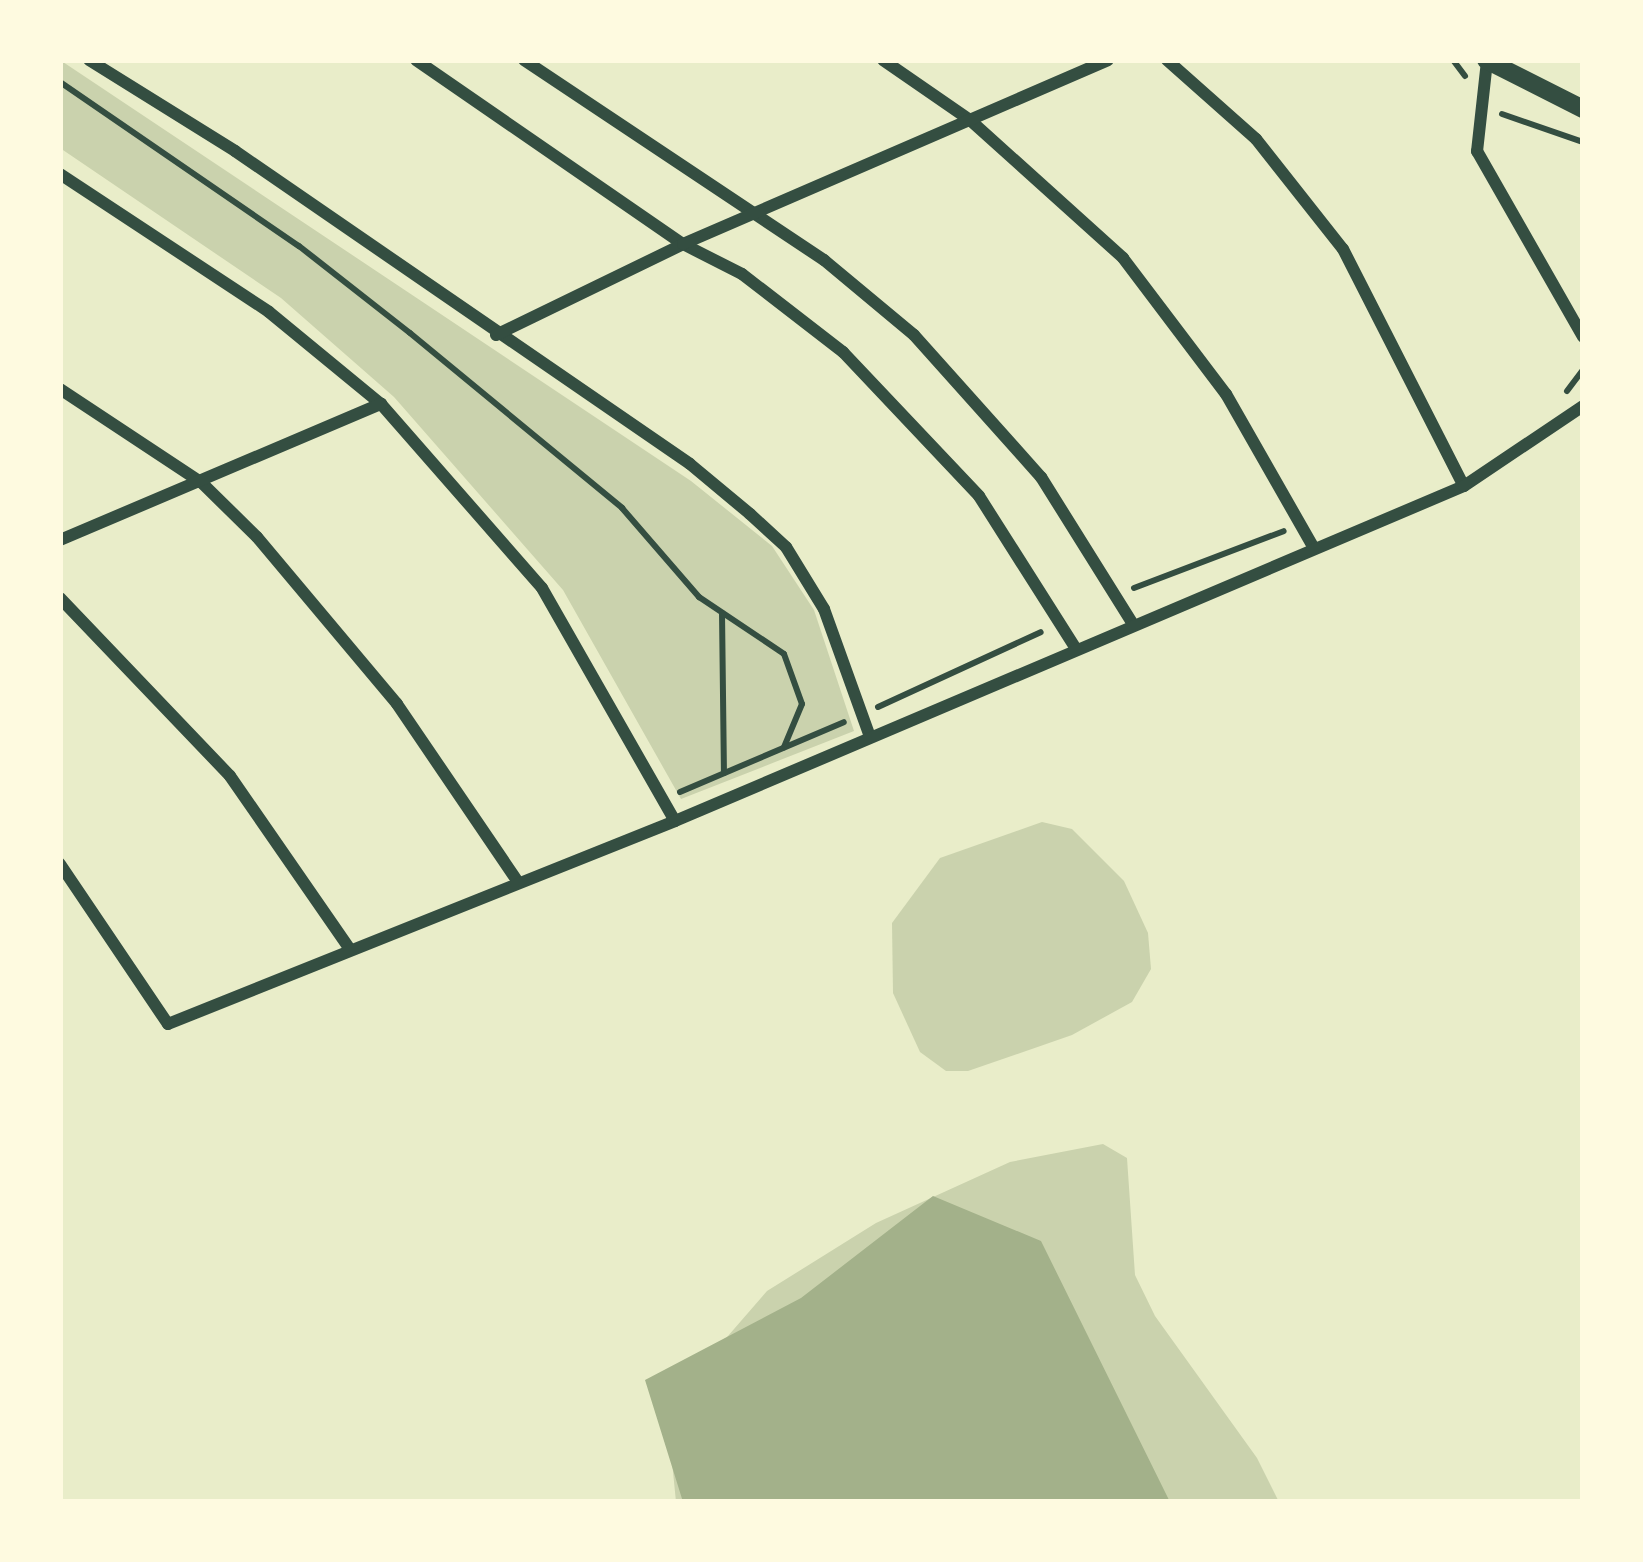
<!DOCTYPE html>
<html>
<head>
<meta charset="utf-8">
<style>
  body { margin:0 }
  #map { position:relative; width:1643px; height:1562px; overflow:hidden; background:#e9edc9; font-family:"Fira Sans Condensed",sans-serif }
  div>[style] { position:absolute }
  .green>* { inset:0; background:#cad2ad }
  .water>* { inset:0; background:#a3b18a }
  .path>* { height:6px; margin:-3px; padding:0 3px; transform-origin:3px; border-radius:3px; background:#344e41 }
  .minor>* { height:12px; margin:-6px; padding:0 6px; transform-origin:6px; border-radius:6px; background:#344e41 }
  .tertiary>* { height:18px; margin:-9px; padding:0 9px; transform-origin:9px; border-radius:9px; background:#344e41 }
  span { translate:-50% -50%; white-space:nowrap; text-align:center; line-height:1.15; -webkit-text-stroke:10px #fefae0; paint-order:stroke }
  .frame { position:absolute; inset:0; border:63px solid #fefae0; pointer-events:none }
</style>
</head>
<body>
<div id="map">
  <div class="green">
    <div style="clip-path:polygon(60px 60px,691px 481px,772px 546px,814px 610px,854px 731px,681px 799px,563px 590px,394px 397px,281px 298px,60px 148px)"></div>
    <div style="clip-path:polygon(1042px 822px,1072px 829px,1124px 881px,1148px 933px,1151px 969px,1132px 1002px,1072px 1035px,968px 1071px,946px 1071px,920px 1052px,893px 993px,892px 923px,940px 858px)"></div>
    <div style="clip-path:polygon(1103px 1144px,1127px 1158px,1135px 1275px,1155px 1316px,1257px 1458px,1279px 1502px,676px 1502px,669px 1431px,688px 1382px,767px 1291px,876px 1223px,1010px 1162px)"></div>
  </div>
  <div class="water">
    <div style="clip-path:polygon(933px 1196px,1041px 1241px,1170px 1502px,683px 1502px,645px 1380px,801px 1298px)"></div>
  </div>
  <div class="path">
    <div style="left:1453px;top:60px;width:20px;rotate:53deg"></div>
    <div style="left:60px;top:82px;width:290px;rotate:34.5deg"></div>
    <div style="left:299px;top:246px;width:141px;rotate:38.1deg"></div>
    <div style="left:410px;top:333px;width:275px;rotate:39.5deg"></div>
    <div style="left:622px;top:508px;width:118px;rotate:49.1deg"></div>
    <div style="left:699px;top:597px;width:102px;rotate:33.8deg"></div>
    <div style="left:784px;top:654px;width:53px;rotate:70.2deg"></div>
    <div style="left:802px;top:704px;width:47px;rotate:112.7deg"></div>
    <div style="left:1502px;top:114px;width:86px;rotate:19.1deg"></div>
    <div style="left:1567px;top:391px;width:26px;rotate:-53deg"></div>
    <div style="left:1134px;top:588px;width:160px;rotate:-20.8deg"></div>
    <div style="left:722px;top:613px;width:160px;rotate:89.3deg"></div>
    <div style="left:878px;top:707px;width:179px;rotate:-24.7deg"></div>
    <div style="left:680px;top:792px;width:178px;rotate:-23.1deg"></div>
  </div>
  <div class="minor">
    <div style="left:89px;top:60px;width:172px;rotate:31.9deg"></div>
    <div style="left:235px;top:151px;width:552px;rotate:34.52deg"></div>
    <div style="left:690px;top:464px;width:78px;rotate:39.8deg"></div>
    <div style="left:750px;top:514px;width:49px;rotate:42.5deg"></div>
    <div style="left:786px;top:547px;width:73px;rotate:58.5deg"></div>
    <div style="left:824px;top:609px;width:136px;rotate:70.2deg"></div>
    <div style="left:416px;top:60px;width:324px;rotate:34.6deg"></div>
    <div style="left:683px;top:244px;width:66px;rotate:27deg"></div>
    <div style="left:742px;top:274px;width:128px;rotate:37.7deg"></div>
    <div style="left:843px;top:352px;width:198px;rotate:46.6deg"></div>
    <div style="left:979px;top:496px;width:179px;rotate:57.6deg"></div>
    <div style="left:524px;top:60px;width:361px;rotate:33.7deg"></div>
    <div style="left:824px;top:260px;width:117px;rotate:39.8deg"></div>
    <div style="left:914px;top:335px;width:191px;rotate:48.2deg"></div>
    <div style="left:1041px;top:477px;width:170px;rotate:58deg"></div>
    <div style="left:883px;top:60px;width:106px;rotate:34.6deg"></div>
    <div style="left:970px;top:120px;width:206px;rotate:42deg"></div>
    <div style="left:1123px;top:258px;width:171px;rotate:52.9deg"></div>
    <div style="left:1226px;top:394px;width:177px;rotate:60.3deg"></div>
    <div style="left:1167px;top:60px;width:119px;rotate:41.6deg"></div>
    <div style="left:1256px;top:139px;width:140px;rotate:51.7deg"></div>
    <div style="left:1343px;top:249px;width:266px;rotate:63deg"></div>
    <div style="left:1487px;top:61px;width:91px;rotate:96.3deg"></div>
    <div style="left:1477px;top:151px;width:214px;rotate:60.3deg"></div>
    <div style="left:60px;top:174px;width:250px;rotate:33.4deg"></div>
    <div style="left:269px;top:312px;width:145px;rotate:39.4deg"></div>
    <div style="left:381px;top:404px;width:244px;rotate:48.8deg"></div>
    <div style="left:542px;top:588px;width:268px;rotate:60.3deg"></div>
    <div style="left:496px;top:335px;width:208px;rotate:-25.9deg"></div>
    <div style="left:683px;top:244px;width:463px;rotate:-23.4deg"></div>
    <div style="left:60px;top:389px;width:170px;rotate:33.5deg"></div>
    <div style="left:202px;top:483px;width:77px;rotate:44.5deg"></div>
    <div style="left:257px;top:537px;width:218px;rotate:50deg"></div>
    <div style="left:397px;top:704px;width:212px;rotate:55.8deg"></div>
    <div style="left:60px;top:540px;width:349px;rotate:-23deg"></div>
    <div style="left:60px;top:598px;width:246px;rotate:46.3deg"></div>
    <div style="left:230px;top:776px;width:209px;rotate:55.3deg"></div>
    <div style="left:60px;top:864px;width:193px;rotate:56deg"></div>
    <div style="left:168px;top:1024px;width:546px;rotate:-21.82deg"></div>
    <div style="left:675px;top:821px;width:857px;rotate:-23.01deg"></div>
    <div style="left:1464px;top:486px;width:143px;rotate:-33.9deg"></div>
  </div>
  <div class="tertiary">
    <div style="left:1486px;top:60px;width:109px;rotate:26.8deg"></div>
  </div>
  <div class="frame"></div>
</div>
</body>
</html>
